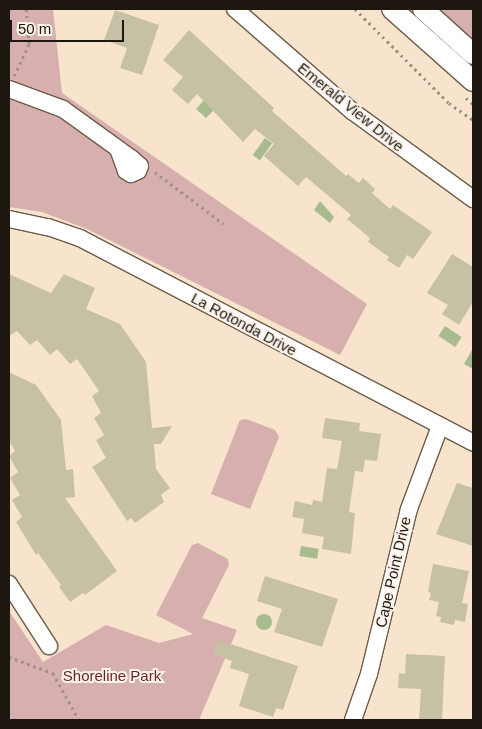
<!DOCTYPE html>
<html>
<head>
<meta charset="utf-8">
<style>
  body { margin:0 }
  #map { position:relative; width:482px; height:729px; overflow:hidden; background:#f8e4cd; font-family:Arial,sans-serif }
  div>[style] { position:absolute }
  .green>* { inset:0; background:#d7afaf }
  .water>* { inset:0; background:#a8bb8e; transform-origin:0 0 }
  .round { border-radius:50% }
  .building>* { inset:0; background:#c6c1a5 }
  .path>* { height:2.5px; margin-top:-1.25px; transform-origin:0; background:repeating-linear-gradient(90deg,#9e8f7f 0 2.5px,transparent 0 6.5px) }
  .roads { filter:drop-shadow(1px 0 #6d5c48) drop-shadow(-1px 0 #6d5c48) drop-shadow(0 1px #6d5c48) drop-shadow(0 -1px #6d5c48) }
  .minor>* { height:16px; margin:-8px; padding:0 8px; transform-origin:8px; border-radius:8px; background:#fff }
  .major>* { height:20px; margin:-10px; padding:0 10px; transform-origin:10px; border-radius:10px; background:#fff }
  span { translate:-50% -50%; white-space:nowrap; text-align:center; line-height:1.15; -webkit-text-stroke:4px #fcf4ea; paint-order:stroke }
  .street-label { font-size:15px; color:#1e170f }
  .park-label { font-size:15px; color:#68262b }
  .frame { position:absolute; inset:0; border:10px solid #1e170f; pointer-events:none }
  .scale { position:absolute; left:10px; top:20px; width:114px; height:22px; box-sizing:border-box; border:2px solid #1e170f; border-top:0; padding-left:6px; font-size:15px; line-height:18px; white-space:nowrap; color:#1e170f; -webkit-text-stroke:4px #fcf4ea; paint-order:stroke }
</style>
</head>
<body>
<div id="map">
  <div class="green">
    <div style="clip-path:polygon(9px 9px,53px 9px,62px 93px,367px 304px,340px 355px,87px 229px,42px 212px,9px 207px)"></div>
    <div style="clip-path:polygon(438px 9px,473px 9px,473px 45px)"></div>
    <div style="clip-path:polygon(246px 419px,275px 430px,279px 437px,250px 509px,211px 494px,240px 420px)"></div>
    <div style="clip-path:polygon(198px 543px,228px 559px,229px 565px,202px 618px,237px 630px,199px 720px,9px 720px,9px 611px,43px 662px,106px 625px,159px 643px,193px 634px,156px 615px,192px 545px)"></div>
  </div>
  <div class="water">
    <div style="clip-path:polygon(213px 90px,214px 110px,206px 118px,196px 109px)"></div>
    <div style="left:265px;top:138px;width:9px;height:21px;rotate:36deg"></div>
    <div style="clip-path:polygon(320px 201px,334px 217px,330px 223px,314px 210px)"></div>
    <div style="left:445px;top:326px;width:20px;height:12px;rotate:33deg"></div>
    <div style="clip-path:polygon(473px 348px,473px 369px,464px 364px)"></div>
    <div style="left:301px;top:546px;width:18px;height:10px;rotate:9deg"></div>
    <div class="round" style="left:256px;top:614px;width:16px;height:16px"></div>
  </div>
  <div class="building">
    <div style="clip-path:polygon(115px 10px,159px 25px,142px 75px,120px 68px,127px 48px,104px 40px)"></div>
    <div style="clip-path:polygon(189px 30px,274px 108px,272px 111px,346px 176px,348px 174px,359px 183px,363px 178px,375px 189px,372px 193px,390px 209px,393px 205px,432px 232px,413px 259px,407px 255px,399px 268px,387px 260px,389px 257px,368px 242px,370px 238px,347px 219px,351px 215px,306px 177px,298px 186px,264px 156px,274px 144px,255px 129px,243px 142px,197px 94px,188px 104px,172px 90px,183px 77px,163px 60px)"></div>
    <div style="clip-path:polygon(452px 254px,473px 267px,473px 302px,459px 325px,442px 314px,448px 305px,427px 293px)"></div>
    <div style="clip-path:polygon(9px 274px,51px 293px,64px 274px,95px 288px,86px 309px,120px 324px,146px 362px,152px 428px,172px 426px,161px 444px,154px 444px,156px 469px,170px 488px,161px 495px,164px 502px,135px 523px,131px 518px,127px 521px,92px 467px,106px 458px,96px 440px,104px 435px,94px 418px,101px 413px,92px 396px,99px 391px,77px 359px,70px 364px,57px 349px,50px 355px,37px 340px,30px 345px,17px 331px,9px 336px)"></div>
    <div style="clip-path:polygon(9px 372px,36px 385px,61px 420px,66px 470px,73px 469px,75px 497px,65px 498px,117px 571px,85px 595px,83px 593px,70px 602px,59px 587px,61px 585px,38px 553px,36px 555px,16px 522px,22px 517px,12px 500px,20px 495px,10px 478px,18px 472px,9px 456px,15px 451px,9px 441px)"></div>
    <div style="clip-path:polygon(325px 418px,360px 423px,359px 431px,381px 434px,377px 461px,365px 460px,363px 472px,355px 471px,349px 512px,355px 513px,351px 554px,322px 549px,324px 537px,302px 533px,304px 519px,292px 517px,295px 501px,312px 505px,313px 500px,322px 502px,327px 468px,337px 469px,342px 441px,322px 438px)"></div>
    <div style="clip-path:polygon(457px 483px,473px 488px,473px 546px,436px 534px)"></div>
    <div style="clip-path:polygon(433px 564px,469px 571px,462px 603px,468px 604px,465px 622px,455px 620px,454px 625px,440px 622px,441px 617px,436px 616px,439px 602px,429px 600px,431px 593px,428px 592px)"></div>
    <div style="clip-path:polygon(265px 576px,338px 599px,322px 647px,274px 632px,282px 609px,257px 601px)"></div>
    <div style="clip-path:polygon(218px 640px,298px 666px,283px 710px,276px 708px,273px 717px,239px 706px,249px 674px,230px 668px,232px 661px,213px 654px)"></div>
    <div style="clip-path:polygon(406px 654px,445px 656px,442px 720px,419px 720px,421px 689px,398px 688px,399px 673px,405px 674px)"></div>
  </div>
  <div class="path">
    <div style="left:355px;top:9px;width:133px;rotate:45deg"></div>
    <div style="left:449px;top:103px;width:29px;rotate:35deg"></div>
    <div style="left:14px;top:76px;width:35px;rotate:-65deg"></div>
    <div style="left:29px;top:44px;width:35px;rotate:-95deg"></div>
    <div style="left:466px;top:98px;width:9px;rotate:41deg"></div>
    <div style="left:155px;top:172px;width:86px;rotate:37deg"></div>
    <div style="left:9px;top:657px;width:47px;rotate:20deg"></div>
    <div style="left:53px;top:673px;width:54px;rotate:61deg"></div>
  </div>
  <div class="roads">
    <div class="minor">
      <div style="left:235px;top:9px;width:155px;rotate:41.1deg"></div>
      <div style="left:352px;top:111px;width:150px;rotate:36deg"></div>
      <div style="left:9px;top:89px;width:58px;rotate:20.3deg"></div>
      <div style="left:63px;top:109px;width:84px;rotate:35.8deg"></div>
      <div style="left:131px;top:158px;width:12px;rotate:42deg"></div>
      <div style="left:140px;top:166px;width:5px;rotate:112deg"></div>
      <div style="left:138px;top:171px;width:8px;rotate:157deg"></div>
      <div style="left:131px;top:174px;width:6px;rotate:-149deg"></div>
      <div style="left:126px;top:171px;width:23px;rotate:-110deg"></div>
      <div style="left:9px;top:219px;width:40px;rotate:12deg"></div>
      <div style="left:48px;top:227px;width:34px;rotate:19deg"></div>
      <div style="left:80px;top:238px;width:443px;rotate:27.5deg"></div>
      <div style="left:9px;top:584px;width:74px;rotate:57.2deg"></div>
      <div style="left:353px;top:720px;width:49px;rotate:-70.8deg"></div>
      <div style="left:369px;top:674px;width:170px;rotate:-76.4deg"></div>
      <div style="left:409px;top:509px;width:89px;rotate:-69.5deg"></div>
    </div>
    <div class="major">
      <div style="left:392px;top:9px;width:108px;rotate:41.6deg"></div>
      <div style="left:423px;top:9px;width:67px;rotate:42deg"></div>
    </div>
  </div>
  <div class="street-label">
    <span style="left:351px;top:107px;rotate:39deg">Emerald View Drive</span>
    <span style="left:244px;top:324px;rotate:28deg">La Rotonda Drive</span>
    <span style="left:393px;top:572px;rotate:-77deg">Cape Point Drive</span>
  </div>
  <div class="park-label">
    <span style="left:112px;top:676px">Shoreline Park</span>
  </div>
  <div class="frame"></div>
  <div class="scale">50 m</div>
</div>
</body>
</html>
